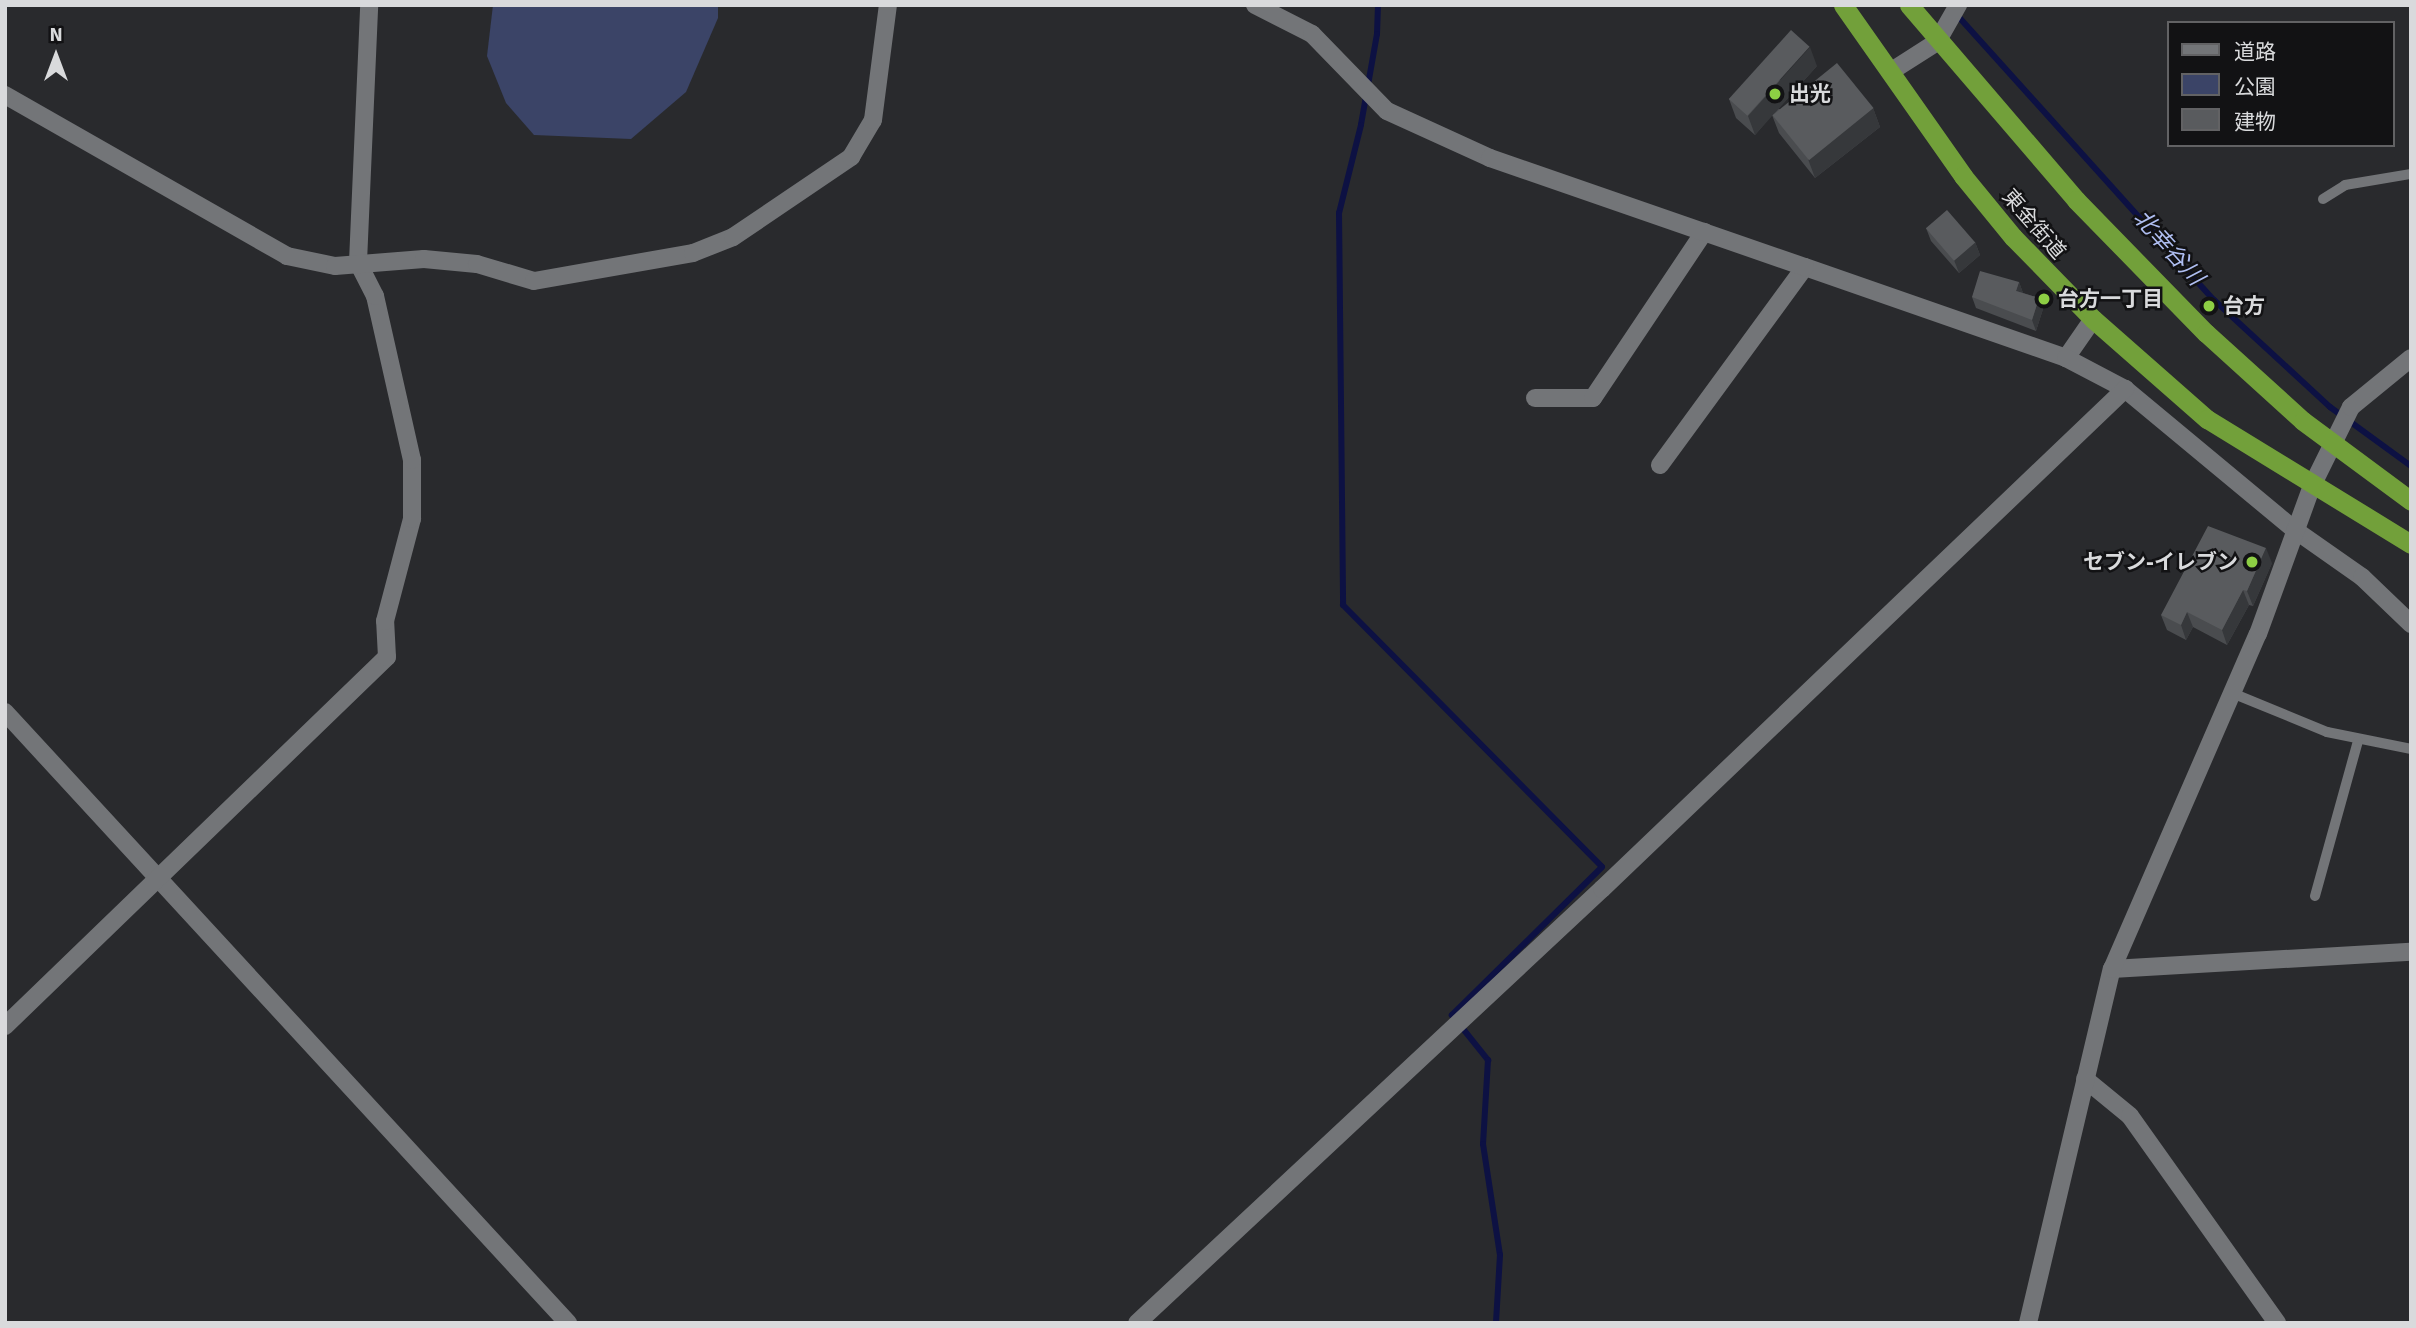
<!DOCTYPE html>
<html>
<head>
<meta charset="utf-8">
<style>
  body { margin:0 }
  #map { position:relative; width:2416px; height:1328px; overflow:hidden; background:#292a2d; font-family:Signika,"Noto Sans JP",sans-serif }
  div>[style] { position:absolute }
  .green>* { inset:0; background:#3b4467 }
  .stream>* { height:6px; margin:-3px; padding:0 3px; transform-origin:3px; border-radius:3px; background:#0d1143 }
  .service>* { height:10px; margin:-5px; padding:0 5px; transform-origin:5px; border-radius:5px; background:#737578 }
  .minor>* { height:18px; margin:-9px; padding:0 9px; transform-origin:9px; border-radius:9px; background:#737578 }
  .tertiary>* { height:18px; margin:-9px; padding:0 9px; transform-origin:9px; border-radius:9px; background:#737578 }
  .trunk>* { height:19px; margin:-9.5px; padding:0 9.5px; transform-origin:9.5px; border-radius:9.5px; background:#72a03a }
  .wall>* { inset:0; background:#4a4c4f }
  .shaded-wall>* { inset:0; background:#36383b }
  .building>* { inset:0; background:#595b5e; transform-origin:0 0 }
  .dots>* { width:19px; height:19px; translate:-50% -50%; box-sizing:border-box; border:4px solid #121214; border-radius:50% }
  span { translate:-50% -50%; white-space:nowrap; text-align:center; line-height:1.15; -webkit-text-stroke:5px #121214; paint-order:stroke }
  .poi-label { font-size:21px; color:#d9dadc; font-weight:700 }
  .left { translate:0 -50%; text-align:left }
  .right { translate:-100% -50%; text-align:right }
  .street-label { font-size:21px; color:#d9dadc }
  .water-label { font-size:23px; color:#afbef1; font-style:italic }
  .frame { position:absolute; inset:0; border:7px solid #d9dadc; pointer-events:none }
  .legend { position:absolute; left:2167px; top:21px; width:228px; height:126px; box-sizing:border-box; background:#121214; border:2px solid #626264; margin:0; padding:9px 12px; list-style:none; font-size:21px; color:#d9dadc }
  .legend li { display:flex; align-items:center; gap:14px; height:35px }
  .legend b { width:35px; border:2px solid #626264 }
  .north { position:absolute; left:21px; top:21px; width:70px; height:70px; -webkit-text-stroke:5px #121214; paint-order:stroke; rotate:0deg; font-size:19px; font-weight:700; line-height:28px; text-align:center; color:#d9dadc }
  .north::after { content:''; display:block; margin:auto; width:24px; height:32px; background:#d9dadc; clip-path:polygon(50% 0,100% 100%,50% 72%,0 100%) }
</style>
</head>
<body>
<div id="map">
  <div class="green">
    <div style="clip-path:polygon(493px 5px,718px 5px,718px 18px,686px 92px,631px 139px,534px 135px,506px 103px,487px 56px)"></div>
  </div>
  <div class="stream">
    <div style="left:1378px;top:5px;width:29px;rotate:92deg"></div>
    <div style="left:1377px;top:34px;width:92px;rotate:100deg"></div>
    <div style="left:1361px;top:125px;width:91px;rotate:104deg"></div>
    <div style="left:1339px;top:213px;width:392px;rotate:89.4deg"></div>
    <div style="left:1343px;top:605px;width:368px;rotate:45.3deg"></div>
    <div style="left:1602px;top:867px;width:211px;rotate:135.4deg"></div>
    <div style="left:1452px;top:1015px;width:58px;rotate:51.3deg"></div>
    <div style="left:1488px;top:1060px;width:84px;rotate:93.4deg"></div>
    <div style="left:1483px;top:1144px;width:112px;rotate:81.3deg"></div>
    <div style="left:1500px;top:1255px;width:68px;rotate:93.4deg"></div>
    <div style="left:1957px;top:15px;width:384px;rotate:48deg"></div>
    <div style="left:2214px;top:300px;width:158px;rotate:42.7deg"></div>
    <div style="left:2330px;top:407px;width:100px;rotate:36.1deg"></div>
  </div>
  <div class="service">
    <div style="left:2323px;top:199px;width:26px;rotate:-32deg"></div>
    <div style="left:2345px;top:185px;width:67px;rotate:-9.5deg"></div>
    <div style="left:2232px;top:693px;width:103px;rotate:22.3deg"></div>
    <div style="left:2327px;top:732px;width:86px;rotate:11.4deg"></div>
    <div style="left:2315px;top:896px;width:161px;rotate:-74.5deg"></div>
  </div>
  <div class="minor">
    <div style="left:1890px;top:72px;width:56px;rotate:-32.6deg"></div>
    <div style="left:1937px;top:42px;width:43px;rotate:-60.4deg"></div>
    <div style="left:2066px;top:358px;width:47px;rotate:-55.3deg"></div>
    <div style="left:1535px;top:398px;width:58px"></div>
    <div style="left:1593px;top:398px;width:200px;rotate:-56.2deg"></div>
    <div style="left:1660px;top:465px;width:245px;rotate:-53.8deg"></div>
    <div style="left:1805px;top:267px;width:276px;rotate:19.2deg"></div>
    <div style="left:2066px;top:358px;width:67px;rotate:27.7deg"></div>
    <div style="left:2125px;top:389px;width:221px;rotate:39.7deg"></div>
    <div style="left:2295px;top:530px;width:82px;rotate:35deg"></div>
    <div style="left:2362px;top:577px;width:68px;rotate:43.8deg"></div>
    <div style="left:5px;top:712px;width:831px;rotate:47.34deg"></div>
    <div style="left:2112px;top:969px;width:299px;rotate:-3.3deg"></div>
    <div style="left:5px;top:1026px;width:531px;rotate:-44.01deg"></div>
    <div style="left:387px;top:657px;width:36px;rotate:-93deg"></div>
    <div style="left:385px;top:621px;width:106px;rotate:-75.2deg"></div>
    <div style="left:412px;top:519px;width:59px;rotate:-90deg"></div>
    <div style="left:412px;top:460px;width:168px;rotate:-102.7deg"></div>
    <div style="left:375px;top:296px;width:38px;rotate:-117deg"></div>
    <div style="left:358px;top:262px;width:257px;rotate:-87.5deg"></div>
    <div style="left:2085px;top:1079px;width:58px;rotate:39.4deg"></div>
    <div style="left:2130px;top:1116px;width:254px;rotate:54.6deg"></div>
    <div style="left:1137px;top:1323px;width:636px;rotate:-43.03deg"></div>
    <div style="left:1602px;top:889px;width:724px;rotate:-43.71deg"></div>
    <div style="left:2028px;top:1323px;width:364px;rotate:-76.7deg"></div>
    <div style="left:2112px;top:969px;width:365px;rotate:-66.5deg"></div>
    <div style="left:2258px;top:634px;width:158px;rotate:-70deg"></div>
    <div style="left:2312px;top:486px;width:88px;rotate:-63.7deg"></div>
    <div style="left:2351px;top:407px;width:77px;rotate:-39.2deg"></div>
  </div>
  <div class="tertiary">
    <div style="left:1255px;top:5px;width:64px;rotate:27deg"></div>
    <div style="left:1312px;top:34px;width:107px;rotate:45.8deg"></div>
    <div style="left:1387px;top:111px;width:113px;rotate:24.5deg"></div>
    <div style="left:1490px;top:158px;width:333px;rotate:19.1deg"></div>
    <div style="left:5px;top:95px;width:325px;rotate:29.7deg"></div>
    <div style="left:287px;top:256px;width:49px;rotate:11.8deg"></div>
    <div style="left:335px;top:266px;width:89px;rotate:-4.5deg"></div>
    <div style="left:424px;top:259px;width:53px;rotate:5.4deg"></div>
    <div style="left:477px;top:264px;width:59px;rotate:16.6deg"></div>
    <div style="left:534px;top:281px;width:161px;rotate:-10deg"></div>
    <div style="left:693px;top:253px;width:43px;rotate:-21.8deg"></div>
    <div style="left:733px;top:237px;width:143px;rotate:-34.1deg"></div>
    <div style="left:851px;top:157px;width:43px;rotate:-59.3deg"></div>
    <div style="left:873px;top:120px;width:116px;rotate:-82.6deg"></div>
  </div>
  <div class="trunk">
    <div style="left:1843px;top:5px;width:209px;rotate:54.9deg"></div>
    <div style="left:1963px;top:176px;width:79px;rotate:50.7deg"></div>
    <div style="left:2013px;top:237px;width:115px;rotate:45.7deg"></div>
    <div style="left:2093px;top:319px;width:152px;rotate:41.3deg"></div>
    <div style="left:2207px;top:419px;width:239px;rotate:31.5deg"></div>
    <div style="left:1909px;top:5px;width:257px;rotate:49.4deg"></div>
    <div style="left:2076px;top:200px;width:186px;rotate:45.7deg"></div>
    <div style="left:2206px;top:333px;width:131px;rotate:42.2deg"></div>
    <div style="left:2303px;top:421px;width:134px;rotate:36.5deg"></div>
  </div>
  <div class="wall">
    <div style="clip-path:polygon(1817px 66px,1778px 109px,1873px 108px,1880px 127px,1815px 178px,1779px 133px,1772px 115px,1755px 135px,1736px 118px,1729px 99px)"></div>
    <div style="clip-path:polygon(1926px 228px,1975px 242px,1980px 255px,1959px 273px,1931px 241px)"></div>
    <div style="clip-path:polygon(2019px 282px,2023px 293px,2039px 298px,2043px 309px,2036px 331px,1976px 308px,1972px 297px)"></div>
    <div style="clip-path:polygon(2272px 563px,2253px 606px,2249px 605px,2227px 645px,2193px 627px,2186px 640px,2167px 630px,2161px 615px)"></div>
  </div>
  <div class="shaded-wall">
    <div style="clip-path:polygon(1810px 47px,1817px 66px,1755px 135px,1748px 116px)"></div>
    <div style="clip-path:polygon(1873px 108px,1880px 127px,1815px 178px,1808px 159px)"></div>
    <div style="clip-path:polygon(1975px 242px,1980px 255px,1959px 273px,1954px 260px)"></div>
    <div style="clip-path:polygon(2019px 282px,2023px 293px,2016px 291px)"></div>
    <div style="clip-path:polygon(2039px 298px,2043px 309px,2036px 331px,2032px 320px)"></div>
    <div style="clip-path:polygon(2266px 548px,2272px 563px,2253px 606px,2247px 591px)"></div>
    <div style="clip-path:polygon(2243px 590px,2249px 605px,2227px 645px,2222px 630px)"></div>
    <div style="clip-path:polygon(2187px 612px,2193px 627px,2186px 640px,2181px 625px)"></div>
  </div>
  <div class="building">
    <div style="left:1791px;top:30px;width:25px;height:93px;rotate:42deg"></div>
    <div style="left:1837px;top:63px;width:58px;height:83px;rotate:51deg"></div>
    <div style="left:1947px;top:210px;width:43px;height:28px;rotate:49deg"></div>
    <div style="clip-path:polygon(1980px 271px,2019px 282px,2016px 291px,2039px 298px,2032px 320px,1972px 297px)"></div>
    <div style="clip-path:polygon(2208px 526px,2266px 548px,2247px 591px,2243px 590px,2222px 630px,2187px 612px,2181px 625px,2161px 615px)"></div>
  </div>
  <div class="dots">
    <div style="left:1775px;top:94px;background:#8dce44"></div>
    <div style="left:2044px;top:299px;background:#8dce44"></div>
    <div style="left:2209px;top:306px;background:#8dce44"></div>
    <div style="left:2252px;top:562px;background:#8dce44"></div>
  </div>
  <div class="poi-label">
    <span class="left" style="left:1789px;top:94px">出光</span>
    <span class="left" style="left:2058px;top:299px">台方一丁目</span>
    <span class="left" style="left:2223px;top:306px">台方</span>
    <span class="right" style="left:2238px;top:562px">セブン-イレブン</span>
  </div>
  <div class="street-label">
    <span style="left:2034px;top:224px;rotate:49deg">東金街道</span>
  </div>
  <div class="water-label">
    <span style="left:2168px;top:248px;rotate:48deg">北幸谷川</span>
  </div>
  <div class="frame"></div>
  <ul class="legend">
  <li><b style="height:9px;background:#737578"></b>道路</li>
  <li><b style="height:19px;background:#3b4467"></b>公園</li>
  <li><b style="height:19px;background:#595b5e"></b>建物</li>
  </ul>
  <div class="north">N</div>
</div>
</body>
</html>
